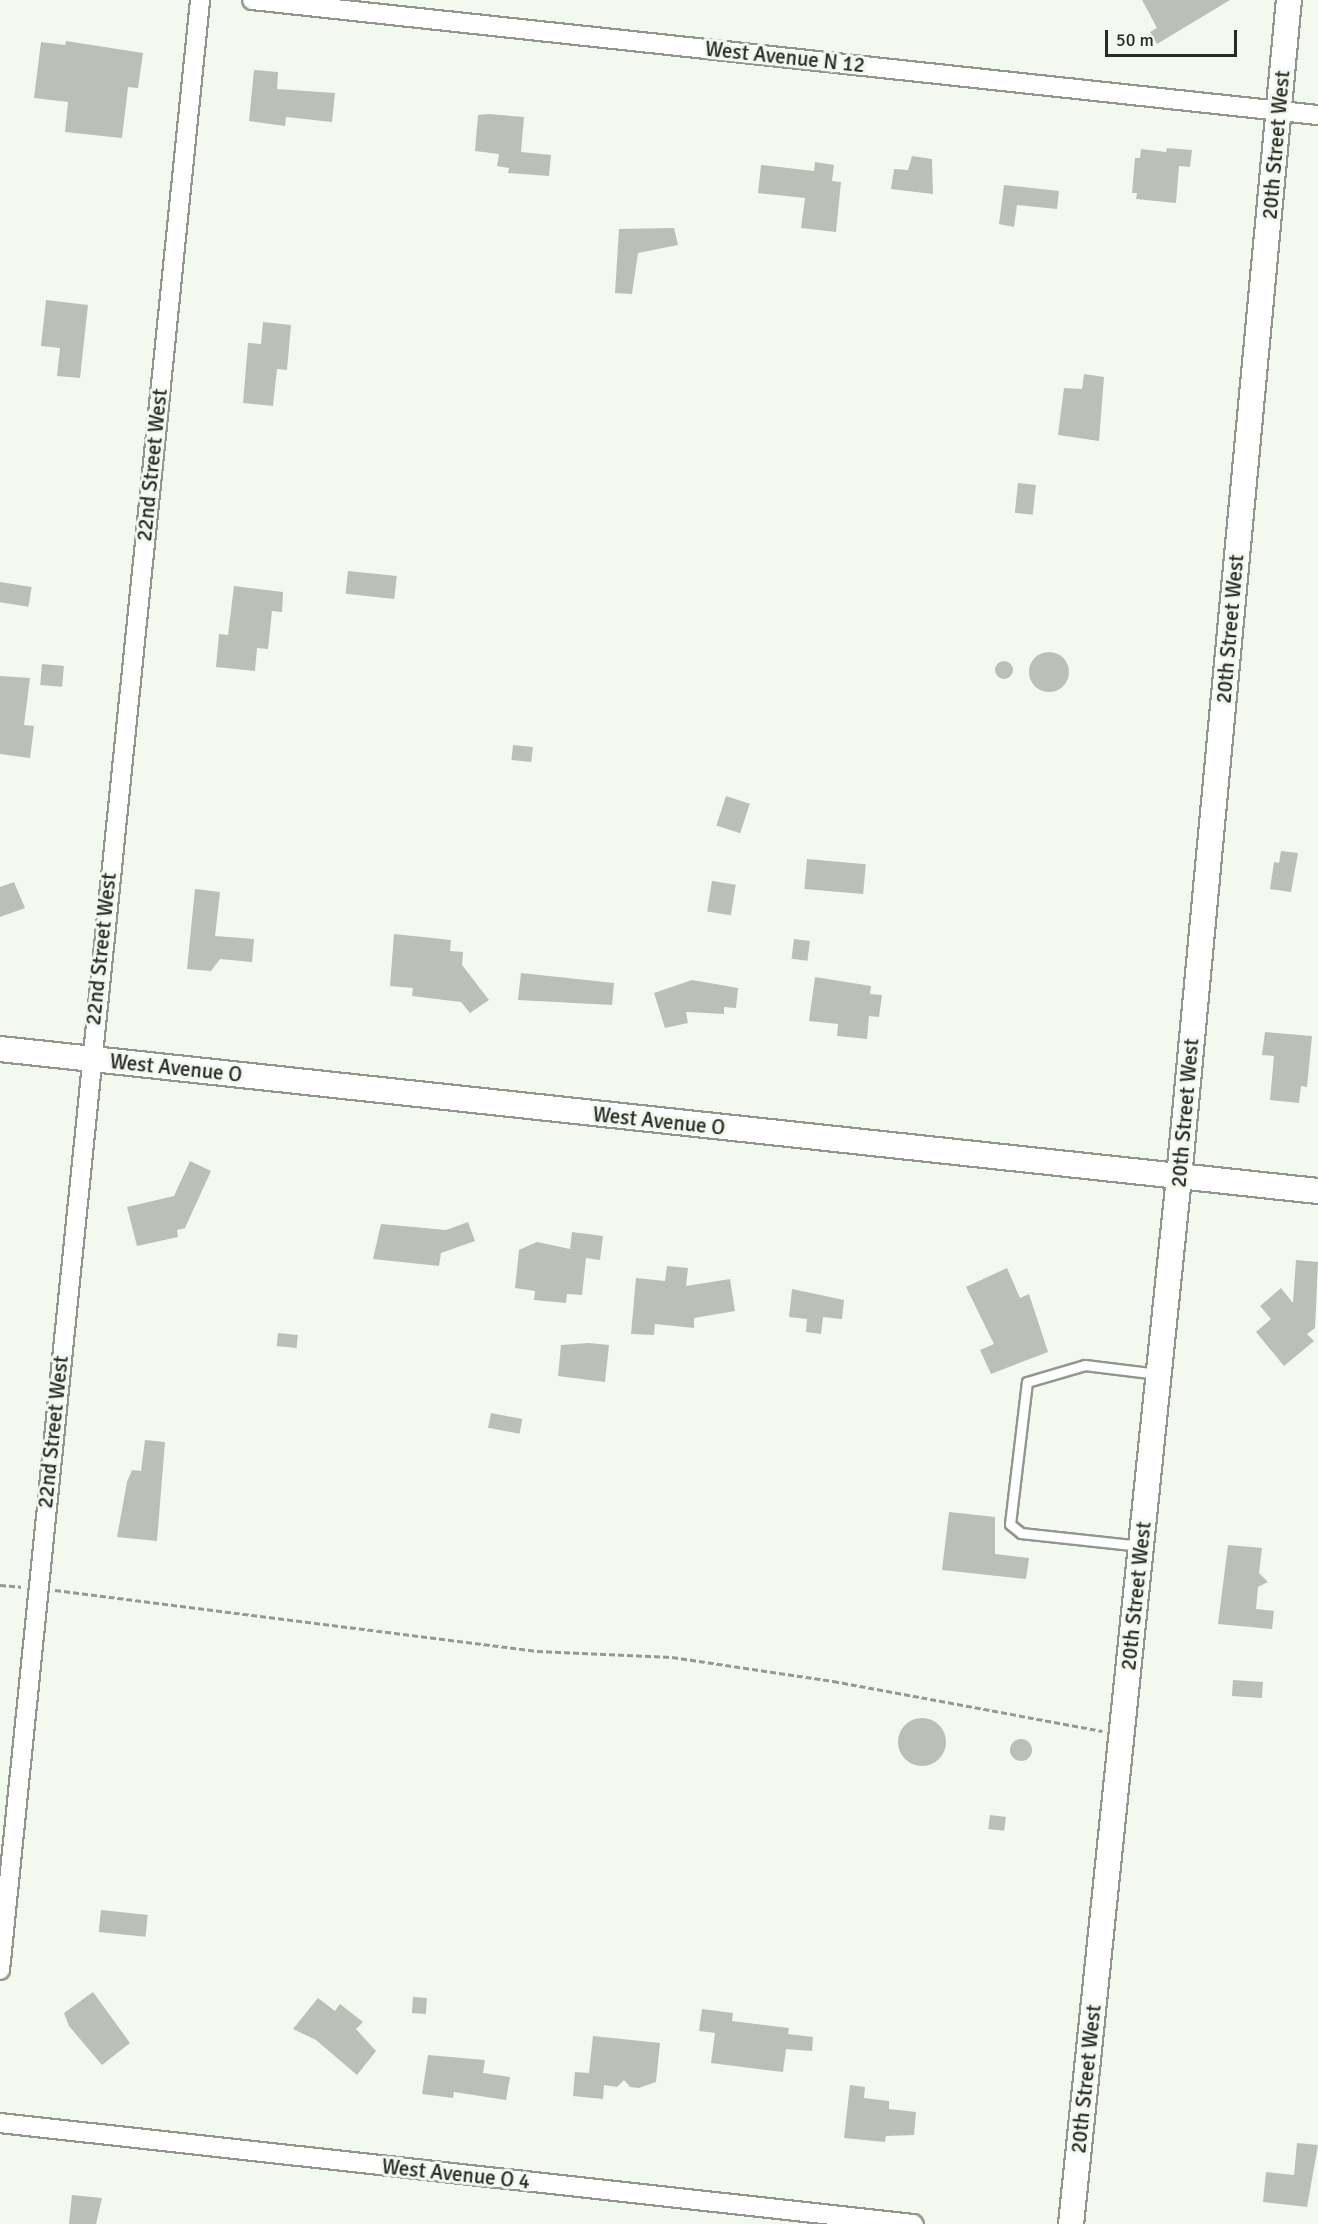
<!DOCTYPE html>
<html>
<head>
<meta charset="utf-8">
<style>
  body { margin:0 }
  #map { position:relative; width:1318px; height:2224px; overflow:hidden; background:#f3f9ee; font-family:Signika,sans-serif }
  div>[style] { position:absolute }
  .building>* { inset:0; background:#bbc0b6; transform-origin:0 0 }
  .round { border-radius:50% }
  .path>* { height:3px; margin-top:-1.5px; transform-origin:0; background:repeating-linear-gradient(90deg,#959991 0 6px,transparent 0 9px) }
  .roads { filter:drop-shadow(2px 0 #92978d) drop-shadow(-2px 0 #92978d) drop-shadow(0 2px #92978d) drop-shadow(0 -2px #92978d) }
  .lane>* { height:9px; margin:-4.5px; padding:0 4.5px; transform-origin:4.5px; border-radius:4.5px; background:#fff }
  .street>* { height:18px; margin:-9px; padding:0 9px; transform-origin:9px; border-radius:9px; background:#fff }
  .secondary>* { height:24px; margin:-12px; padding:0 12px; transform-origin:12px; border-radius:12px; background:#fff }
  span { translate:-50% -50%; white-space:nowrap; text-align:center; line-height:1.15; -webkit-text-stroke:6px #f3f9ee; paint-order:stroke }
  .street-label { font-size:21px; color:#282a26 }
  .scale { position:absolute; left:1105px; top:30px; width:132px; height:27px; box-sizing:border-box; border:3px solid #282a26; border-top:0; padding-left:8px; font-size:18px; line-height:21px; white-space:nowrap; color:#282a26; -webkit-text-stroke:4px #f3f9ee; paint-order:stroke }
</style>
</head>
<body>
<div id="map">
  <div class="building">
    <div style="clip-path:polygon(1142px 0,1230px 0,1157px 44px,1150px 32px,1157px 28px)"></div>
    <div style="clip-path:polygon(66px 41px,143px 53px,138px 88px,128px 87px,122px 138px,65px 132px,68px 102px,34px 98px,41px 42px,65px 45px)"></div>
    <div style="clip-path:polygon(254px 70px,278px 72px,277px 89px,335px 93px,332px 122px,286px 117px,285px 126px,249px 121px)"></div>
    <div style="clip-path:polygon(489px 114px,524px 117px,521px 152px,551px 155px,549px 176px,508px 173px,509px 168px,497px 166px,499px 154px,475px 151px,478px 115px)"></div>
    <div style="clip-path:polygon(1167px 148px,1192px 150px,1190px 167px,1179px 166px,1176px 203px,1136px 199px,1137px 193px,1132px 193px,1135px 158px,1140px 158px,1141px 149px,1166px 152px)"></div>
    <div style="clip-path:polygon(912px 156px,932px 159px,933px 194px,891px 189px,894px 169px,908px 170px)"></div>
    <div style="clip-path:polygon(815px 162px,834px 165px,832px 181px,841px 182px,836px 232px,801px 228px,805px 198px,758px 193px,761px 165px,814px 171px)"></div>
    <div style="clip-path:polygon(1004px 185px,1059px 191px,1057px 209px,1017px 205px,1014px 227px,999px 224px)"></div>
    <div style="clip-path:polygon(674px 228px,678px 245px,638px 253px,632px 294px,615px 293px,619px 229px)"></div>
    <div style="clip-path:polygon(46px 300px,88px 305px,80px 378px,57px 376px,60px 348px,41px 346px)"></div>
    <div style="clip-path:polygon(263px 322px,291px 325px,287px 370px,277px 369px,273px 406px,243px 403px,248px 343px,261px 344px)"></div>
    <div style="clip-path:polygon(1084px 374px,1104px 377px,1099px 441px,1058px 435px,1064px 388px,1082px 389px)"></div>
    <div style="left:1018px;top:483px;width:18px;height:30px;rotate:6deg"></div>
    <div style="left:348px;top:571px;width:49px;height:23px;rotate:6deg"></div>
    <div style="left:0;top:582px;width:32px;height:20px;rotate:9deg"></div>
    <div style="clip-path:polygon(234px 586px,283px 592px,282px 612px,272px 611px,268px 649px,257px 648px,255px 671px,216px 667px,219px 634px,228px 635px)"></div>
    <div class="round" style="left:1029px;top:652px;width:40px;height:40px"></div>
    <div class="round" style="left:995px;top:661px;width:18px;height:18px"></div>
    <div style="left:42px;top:664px;width:22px;height:21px;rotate:5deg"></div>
    <div style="clip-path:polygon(0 676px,30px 678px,24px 725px,34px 726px,30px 758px,0 754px)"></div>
    <div style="left:513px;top:745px;width:20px;height:15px;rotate:6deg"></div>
    <div style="left:726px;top:796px;width:25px;height:31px;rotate:18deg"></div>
    <div style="clip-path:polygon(1281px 851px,1298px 853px,1291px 892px,1270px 889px,1274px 862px,1279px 863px)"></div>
    <div style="left:807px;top:859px;width:59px;height:30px;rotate:5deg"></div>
    <div style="left:712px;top:881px;width:24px;height:31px;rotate:9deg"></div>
    <div style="clip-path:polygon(14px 882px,25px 908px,0 917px,0 887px)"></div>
    <div style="clip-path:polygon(195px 889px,220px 892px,215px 936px,254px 939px,252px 962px,220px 959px,211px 971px,187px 969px)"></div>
    <div style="clip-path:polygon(394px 934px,451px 940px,450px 951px,463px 952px,462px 965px,489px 1000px,470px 1013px,461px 1002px,412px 996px,413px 988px,390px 986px)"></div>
    <div style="left:794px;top:939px;width:16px;height:20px;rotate:7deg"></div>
    <div style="clip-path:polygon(521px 973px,614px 983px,612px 1005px,518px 1000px)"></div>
    <div style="clip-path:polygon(815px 977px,871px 986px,870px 994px,882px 995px,879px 1017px,869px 1016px,867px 1039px,837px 1036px,838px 1024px,809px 1021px)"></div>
    <div style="clip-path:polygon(692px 980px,738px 988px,736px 1008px,724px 1007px,724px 1014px,686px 1012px,688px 1023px,665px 1028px,654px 993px)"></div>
    <div style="clip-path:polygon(1265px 1032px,1312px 1036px,1307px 1087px,1301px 1086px,1299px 1103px,1270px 1100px,1274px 1056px,1262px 1055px)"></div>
    <div style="clip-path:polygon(190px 1161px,211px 1171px,185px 1228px,177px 1230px,178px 1237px,137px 1246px,127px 1207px,174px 1196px)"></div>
    <div style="clip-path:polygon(468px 1222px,475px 1241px,441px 1253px,439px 1266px,373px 1259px,381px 1224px,446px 1230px)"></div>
    <div style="clip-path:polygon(572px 1232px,603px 1236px,600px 1260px,586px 1258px,582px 1295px,567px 1294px,566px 1303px,534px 1300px,535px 1291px,515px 1288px,519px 1250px,537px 1242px,570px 1249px)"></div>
    <div style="clip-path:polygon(1296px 1260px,1318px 1262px,1315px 1328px,1307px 1334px,1314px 1341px,1284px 1366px,1256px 1332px,1271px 1319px,1260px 1306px,1281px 1288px,1293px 1303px)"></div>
    <div style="clip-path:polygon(667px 1266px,688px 1268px,686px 1286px,730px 1279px,735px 1311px,694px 1318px,694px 1328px,655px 1324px,654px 1335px,631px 1334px,636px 1278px,665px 1281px)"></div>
    <div style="clip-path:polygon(1007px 1268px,1020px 1298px,1029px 1294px,1048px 1352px,991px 1374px,980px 1350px,994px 1344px,966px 1287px)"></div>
    <div style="clip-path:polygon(792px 1289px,844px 1300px,842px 1319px,823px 1317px,821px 1334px,806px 1332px,807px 1319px,789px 1317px)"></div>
    <div style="left:278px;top:1333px;width:20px;height:13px;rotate:6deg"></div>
    <div style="clip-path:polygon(589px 1343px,609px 1345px,605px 1382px,558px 1376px,561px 1345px)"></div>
    <div style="left:491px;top:1413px;width:32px;height:15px;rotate:11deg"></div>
    <div style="clip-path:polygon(145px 1440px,165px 1442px,157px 1541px,117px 1537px,127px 1482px,132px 1470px,141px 1471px)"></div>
    <div style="clip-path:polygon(949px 1512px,995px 1517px,995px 1554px,1029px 1558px,1026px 1579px,942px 1570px)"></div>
    <div style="clip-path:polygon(1228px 1545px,1262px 1548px,1259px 1573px,1268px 1582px,1258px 1587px,1256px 1609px,1274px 1611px,1272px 1629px,1218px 1624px)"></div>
    <div style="left:1233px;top:1680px;width:30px;height:16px;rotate:4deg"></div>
    <div class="round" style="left:898px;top:1718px;width:48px;height:48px"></div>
    <div class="round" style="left:1010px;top:1739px;width:22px;height:22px"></div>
    <div style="left:990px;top:1815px;width:16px;height:14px;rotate:7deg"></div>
    <div style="left:101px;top:1910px;width:47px;height:22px;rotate:6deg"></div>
    <div style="clip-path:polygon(93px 1992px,130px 2043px,102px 2065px,69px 2026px,64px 2013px)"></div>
    <div style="left:413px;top:1997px;width:14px;height:16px;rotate:4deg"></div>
    <div style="clip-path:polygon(318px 1998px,335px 2011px,340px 2004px,363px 2022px,356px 2029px,376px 2051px,357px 2075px,316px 2040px,293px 2029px)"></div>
    <div style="clip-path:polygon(702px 2009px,733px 2013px,732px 2021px,789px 2028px,788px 2034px,813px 2037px,812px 2051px,786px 2049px,783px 2072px,711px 2063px,715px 2033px,699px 2031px)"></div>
    <div style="clip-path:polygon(593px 2036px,660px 2043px,656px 2082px,639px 2088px,630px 2087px,624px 2080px,617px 2087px,604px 2085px,603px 2099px,573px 2096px,575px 2072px,589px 2073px)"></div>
    <div style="clip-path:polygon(428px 2055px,485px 2060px,483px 2073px,510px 2077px,506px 2100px,454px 2092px,453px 2098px,422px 2094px)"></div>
    <div style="clip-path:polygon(850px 2085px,865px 2087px,864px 2098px,889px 2101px,889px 2109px,916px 2112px,914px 2135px,886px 2136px,885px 2142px,844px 2138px)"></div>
    <div style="clip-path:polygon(1297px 2143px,1318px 2145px,1307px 2207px,1263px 2202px,1266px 2172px,1294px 2175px)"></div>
    <div style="clip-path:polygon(72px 2195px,102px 2198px,96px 2224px,69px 2224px)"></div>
  </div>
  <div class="path">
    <div style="left:0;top:1585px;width:21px;rotate:5deg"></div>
    <div style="left:55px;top:1590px;width:486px;rotate:7.2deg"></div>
    <div style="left:537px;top:1651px;width:135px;rotate:2.5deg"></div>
    <div style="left:672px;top:1657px;width:163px;rotate:8.5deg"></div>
    <div style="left:833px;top:1681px;width:274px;rotate:10.5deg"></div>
  </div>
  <div class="roads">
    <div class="lane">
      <div style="left:1141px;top:1546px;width:121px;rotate:-173.8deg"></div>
      <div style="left:1021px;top:1533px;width:14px;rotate:-141deg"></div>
      <div style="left:1010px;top:1524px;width:143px;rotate:-83.2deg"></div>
      <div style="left:1027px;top:1382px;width:60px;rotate:-16.3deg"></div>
      <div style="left:1085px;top:1365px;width:73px;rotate:7.1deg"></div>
    </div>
    <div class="street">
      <div style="left:252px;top:0;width:1072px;rotate:6.16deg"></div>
      <div style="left:0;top:1970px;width:1980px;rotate:-84.2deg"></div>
      <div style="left:0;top:2123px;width:919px;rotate:6.31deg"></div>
    </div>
    <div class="secondary">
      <div style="left:0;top:1049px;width:1326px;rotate:6.15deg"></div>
      <div style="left:1071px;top:2224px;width:1052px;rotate:-84.11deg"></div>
      <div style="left:1179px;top:1178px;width:1183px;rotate:-84.67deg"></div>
    </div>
  </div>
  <div class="street-label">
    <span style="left:785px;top:57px;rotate:6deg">West Avenue N 12</span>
    <span style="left:1276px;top:145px;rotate:-85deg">20th Street West</span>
    <span style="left:152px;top:465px;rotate:-84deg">22nd Street West</span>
    <span style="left:1230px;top:629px;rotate:-85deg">20th Street West</span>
    <span style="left:101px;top:949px;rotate:-84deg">22nd Street West</span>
    <span style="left:176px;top:1068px;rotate:6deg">West Avenue O</span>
    <span style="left:1185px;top:1113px;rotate:-85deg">20th Street West</span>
    <span style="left:659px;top:1121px;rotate:6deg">West Avenue O</span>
    <span style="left:53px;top:1432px;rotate:-84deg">22nd Street West</span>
    <span style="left:1136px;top:1596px;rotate:-84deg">20th Street West</span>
    <span style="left:1086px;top:2079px;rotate:-84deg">20th Street West</span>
    <span style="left:456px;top:2174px;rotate:6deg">West Avenue O 4</span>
  </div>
  <div class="scale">50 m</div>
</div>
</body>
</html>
